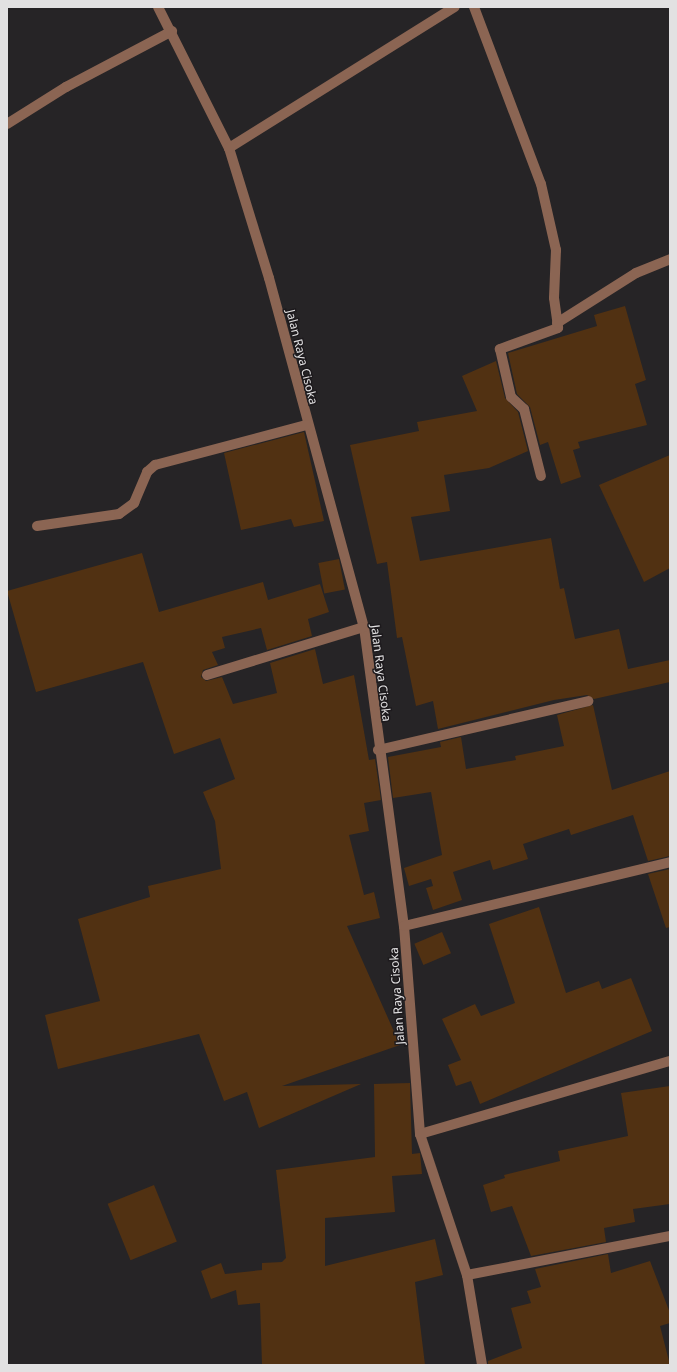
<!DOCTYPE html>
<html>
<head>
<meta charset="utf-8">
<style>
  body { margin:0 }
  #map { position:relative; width:677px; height:1372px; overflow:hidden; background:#262426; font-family:"Noto Sans",sans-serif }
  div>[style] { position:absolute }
  .building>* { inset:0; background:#513112; transform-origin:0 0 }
  .minor>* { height:10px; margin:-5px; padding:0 5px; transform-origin:5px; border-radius:5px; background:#8b6553 }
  span { translate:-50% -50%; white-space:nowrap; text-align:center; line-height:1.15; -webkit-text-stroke:3px #1d1a1d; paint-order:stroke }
  .street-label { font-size:12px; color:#e2e1e2 }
  .frame { position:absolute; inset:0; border:8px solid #e2e1e2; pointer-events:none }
</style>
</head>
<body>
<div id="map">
  <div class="building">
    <div style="clip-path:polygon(625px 306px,646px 380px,635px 384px,647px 425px,578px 442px,580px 448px,573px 450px,581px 477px,561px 484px,548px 442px,540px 445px,530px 407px,517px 394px,508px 353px,597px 326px,594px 315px)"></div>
    <div style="clip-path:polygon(496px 361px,505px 398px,518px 412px,528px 451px,489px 468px,444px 475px,450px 511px,411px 517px,420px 561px,551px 538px,560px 589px,564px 588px,575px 639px,619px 629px,628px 669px,670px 660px,670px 682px,594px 699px,587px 695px,554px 700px,438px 729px,433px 701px,416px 706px,402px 637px,397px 638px,387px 562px,377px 564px,350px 445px,419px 431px,417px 422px,477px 411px,462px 376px)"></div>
    <div style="clip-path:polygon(304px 432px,324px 521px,294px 527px,291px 519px,241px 530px,224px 453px)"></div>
    <div style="clip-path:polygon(670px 455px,670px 568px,644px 582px,599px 485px)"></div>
    <div style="clip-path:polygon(142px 553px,159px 612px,263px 582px,268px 600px,320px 584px,329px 612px,308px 619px,312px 636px,267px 650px,261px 628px,222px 637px,225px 648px,212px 652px,218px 665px,203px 670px,201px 677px,206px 681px,222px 677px,233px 704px,277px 693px,270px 663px,315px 649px,323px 684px,354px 675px,369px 760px,375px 759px,381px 800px,364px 803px,369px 831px,349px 835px,364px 895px,374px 892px,380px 918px,347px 926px,400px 1045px,282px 1086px,361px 1084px,259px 1128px,247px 1092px,224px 1101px,199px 1034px,58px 1069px,45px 1015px,100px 1001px,78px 919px,150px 897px,148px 886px,221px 869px,215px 821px,203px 792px,235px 779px,220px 738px,174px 754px,143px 662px,36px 692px,7px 591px)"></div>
    <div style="left:339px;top:559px;width:31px;height:21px;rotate:79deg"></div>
    <div style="clip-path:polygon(593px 705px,612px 790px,670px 771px,670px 856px,648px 861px,633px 815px,571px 835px,569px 829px,523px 844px,528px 859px,493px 870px,490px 860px,453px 872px,462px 900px,433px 910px,426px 888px,433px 886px,431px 879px,409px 886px,404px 868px,442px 855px,431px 792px,393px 798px,388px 757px,441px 747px,440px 742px,461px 737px,466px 769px,516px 760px,515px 756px,564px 746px,557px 715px)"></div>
    <div style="clip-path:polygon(670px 869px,670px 927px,666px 928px,648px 874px)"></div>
    <div style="clip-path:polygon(539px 907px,566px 993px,599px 981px,602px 989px,631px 978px,652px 1031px,480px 1104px,471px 1081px,456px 1086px,448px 1065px,461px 1060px,442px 1019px,475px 1004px,481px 1016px,515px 1003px,489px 924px)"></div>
    <div style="left:442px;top:932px;width:23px;height:30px;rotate:67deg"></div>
    <div style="clip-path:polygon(410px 1083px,412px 1154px,420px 1153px,422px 1174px,392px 1176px,395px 1212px,325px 1218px,325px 1266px,435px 1239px,443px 1275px,415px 1282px,425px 1365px,262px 1365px,260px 1303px,238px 1305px,236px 1290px,211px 1299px,201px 1271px,221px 1263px,225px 1274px,262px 1270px,262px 1263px,282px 1262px,286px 1258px,276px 1170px,375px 1157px,374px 1084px)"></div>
    <div style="clip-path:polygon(670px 1086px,670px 1204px,633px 1209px,635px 1222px,604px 1228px,606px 1242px,531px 1256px,512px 1206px,491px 1212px,483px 1185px,505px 1178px,504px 1175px,560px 1161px,558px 1151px,628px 1136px,621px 1093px)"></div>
    <div style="left:154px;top:1185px;width:61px;height:50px;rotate:68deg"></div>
    <div style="clip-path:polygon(608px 1254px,611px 1273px,650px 1261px,670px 1313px,670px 1323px,660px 1326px,670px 1365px,488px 1365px,488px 1361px,522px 1348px,511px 1308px,531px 1303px,527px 1291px,541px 1287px,535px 1269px)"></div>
  </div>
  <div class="minor">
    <div style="left:158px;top:7px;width:158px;rotate:63.3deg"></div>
    <div style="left:229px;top:148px;width:136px;rotate:72.9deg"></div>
    <div style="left:269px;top:278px;width:362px;rotate:74.8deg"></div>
    <div style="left:364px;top:627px;width:302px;rotate:82.4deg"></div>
    <div style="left:404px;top:926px;width:209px;rotate:85.6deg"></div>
    <div style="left:420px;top:1134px;width:149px;rotate:71.6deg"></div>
    <div style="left:467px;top:1275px;width:91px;rotate:80.5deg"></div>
    <div style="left:474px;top:7px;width:189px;rotate:69.3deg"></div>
    <div style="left:541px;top:184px;width:68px;rotate:77.2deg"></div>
    <div style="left:556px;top:250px;width:48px;rotate:92.4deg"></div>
    <div style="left:554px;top:298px;width:30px;rotate:82deg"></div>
    <div style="left:558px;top:328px;width:62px;rotate:160.1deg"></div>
    <div style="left:500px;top:349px;width:49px;rotate:77.1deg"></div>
    <div style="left:511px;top:397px;width:18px;rotate:43deg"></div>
    <div style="left:524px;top:409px;width:69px;rotate:75.8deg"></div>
    <div style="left:7px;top:124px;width:70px;rotate:-32.1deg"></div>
    <div style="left:66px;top:87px;width:120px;rotate:-27.8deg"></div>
    <div style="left:229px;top:148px;width:266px;rotate:-32deg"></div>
    <div style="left:557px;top:323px;width:93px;rotate:-32.3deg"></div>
    <div style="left:636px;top:273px;width:37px;rotate:-22deg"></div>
    <div style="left:37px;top:526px;width:83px;rotate:-8.3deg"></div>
    <div style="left:119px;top:514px;width:19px;rotate:-36deg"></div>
    <div style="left:134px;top:503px;width:34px;rotate:-67deg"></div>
    <div style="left:147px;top:472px;width:11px;rotate:-41deg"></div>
    <div style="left:155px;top:465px;width:156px;rotate:-14.8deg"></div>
    <div style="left:207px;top:675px;width:164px;rotate:-17deg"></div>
    <div style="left:378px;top:750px;width:216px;rotate:-13.1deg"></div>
    <div style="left:404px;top:926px;width:274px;rotate:-13.5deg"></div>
    <div style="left:420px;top:1134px;width:260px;rotate:-16.3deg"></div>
    <div style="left:467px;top:1275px;width:207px;rotate:-10.9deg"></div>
  </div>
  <div class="street-label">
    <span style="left:302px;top:357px;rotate:76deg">Jalan Raya Cisoka</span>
    <span style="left:381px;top:673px;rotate:83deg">Jalan Raya Cisoka</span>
    <span style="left:397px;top:996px;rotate:-94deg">Jalan Raya Cisoka</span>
  </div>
  <div class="frame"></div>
</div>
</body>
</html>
